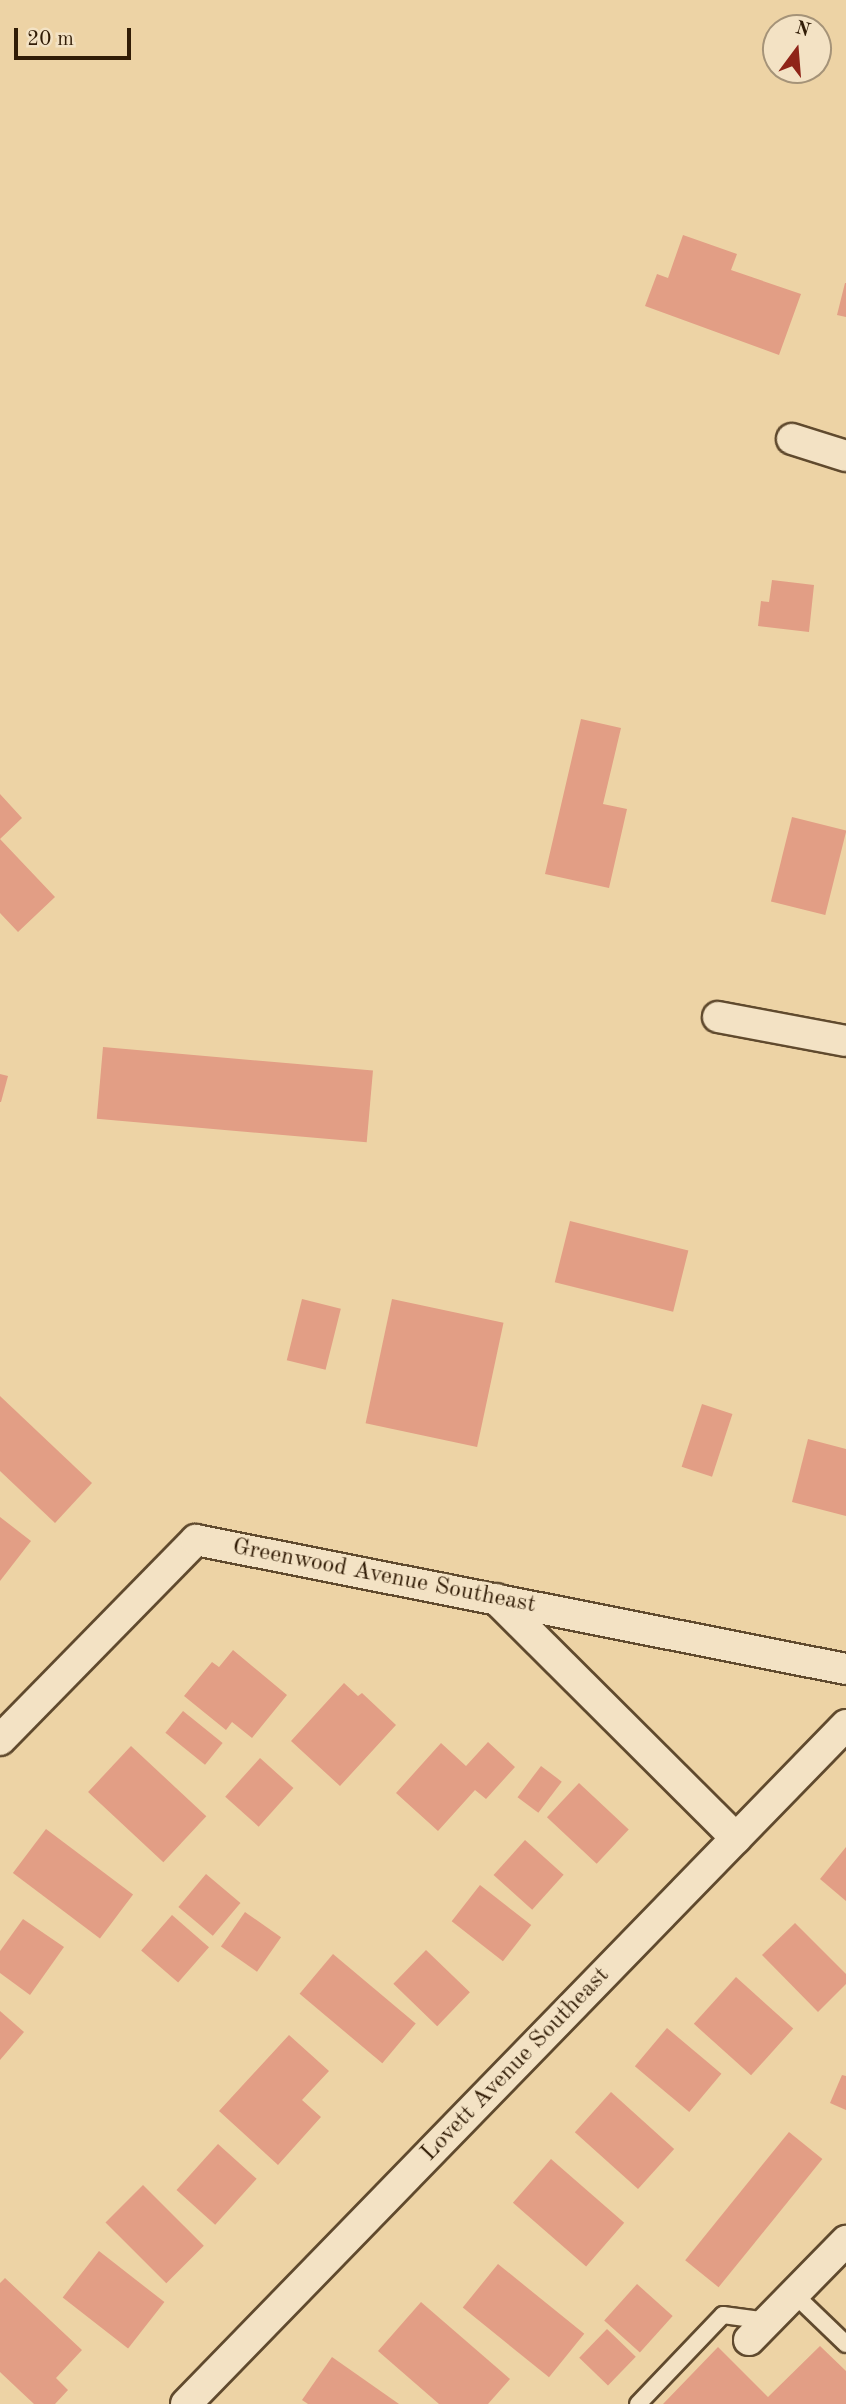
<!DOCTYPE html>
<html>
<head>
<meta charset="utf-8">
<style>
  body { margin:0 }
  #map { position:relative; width:846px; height:2404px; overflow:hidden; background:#edd3a5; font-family:"Old Standard TT",serif }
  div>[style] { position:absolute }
  .building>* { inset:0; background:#e29e85; transform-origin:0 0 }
  .roads { filter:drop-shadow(2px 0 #604a2e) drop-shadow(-2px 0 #604a2e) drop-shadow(0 2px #604a2e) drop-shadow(0 -2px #604a2e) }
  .lane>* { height:16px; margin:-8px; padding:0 8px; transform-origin:8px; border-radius:8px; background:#f3e2c4 }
  .street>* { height:30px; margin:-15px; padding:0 15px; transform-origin:15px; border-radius:15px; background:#f3e2c4 }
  span { translate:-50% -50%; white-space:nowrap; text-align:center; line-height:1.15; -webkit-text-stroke:6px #f3e2c4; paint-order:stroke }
  .street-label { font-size:24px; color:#311c06 }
  .north { position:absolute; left:762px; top:14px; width:70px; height:70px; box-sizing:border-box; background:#f3e2c4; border:2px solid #a59378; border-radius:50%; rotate:16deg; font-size:19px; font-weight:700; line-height:28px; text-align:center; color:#311c06 }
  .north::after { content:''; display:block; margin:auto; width:24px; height:32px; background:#8f2418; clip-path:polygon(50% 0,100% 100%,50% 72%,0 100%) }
  .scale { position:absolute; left:14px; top:28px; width:117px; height:32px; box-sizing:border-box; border:4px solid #311c06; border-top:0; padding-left:9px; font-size:21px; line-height:24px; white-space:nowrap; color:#311c06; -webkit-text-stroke:5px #f3e2c4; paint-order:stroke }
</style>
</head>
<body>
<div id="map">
  <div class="building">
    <div style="clip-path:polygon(683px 235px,737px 254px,731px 270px,801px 294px,779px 355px,645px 306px,657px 274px,668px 278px)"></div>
    <div style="clip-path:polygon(845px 283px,846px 283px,846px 317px,837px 315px)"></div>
    <div style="clip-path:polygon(772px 580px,814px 585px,809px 632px,758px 626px,761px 601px,769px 602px)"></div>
    <div style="clip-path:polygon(581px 719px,621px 728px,603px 804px,627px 809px,609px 888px,545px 874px)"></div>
    <div style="clip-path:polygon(0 794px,22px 818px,0 839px,55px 897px,18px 932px,0 913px)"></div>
    <div style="left:792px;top:817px;width:56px;height:87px;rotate:14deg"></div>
    <div style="left:103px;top:1047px;width:271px;height:72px;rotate:5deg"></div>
    <div style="clip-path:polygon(0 1074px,8px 1076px,1px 1102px,0 1102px)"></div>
    <div style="left:570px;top:1221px;width:122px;height:63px;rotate:14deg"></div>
    <div style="left:302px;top:1299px;width:40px;height:63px;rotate:14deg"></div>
    <div style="left:392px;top:1299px;width:114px;height:127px;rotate:12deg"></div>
    <div style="clip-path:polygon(0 1396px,92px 1483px,55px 1523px,0 1471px)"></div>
    <div style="left:702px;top:1404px;width:32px;height:66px;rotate:18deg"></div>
    <div style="clip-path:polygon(808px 1439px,846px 1449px,846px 1516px,792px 1502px)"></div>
    <div style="clip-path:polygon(0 1517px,31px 1541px,0 1581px)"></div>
    <div style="clip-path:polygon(233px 1650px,287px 1695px,252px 1738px,232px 1722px,226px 1730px,184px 1696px,212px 1662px,219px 1667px)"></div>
    <div style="clip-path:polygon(344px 1683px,358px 1696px,362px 1693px,396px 1725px,340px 1786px,291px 1741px)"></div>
    <div style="left:183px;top:1711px;width:51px;height:28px;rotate:39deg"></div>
    <div style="clip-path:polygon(488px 1742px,515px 1767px,486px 1799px,475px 1790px,438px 1831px,396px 1793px,441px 1743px,466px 1766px)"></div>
    <div style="left:131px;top:1746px;width:103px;height:63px;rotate:43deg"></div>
    <div style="left:260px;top:1758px;width:45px;height:52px;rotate:42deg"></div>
    <div style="left:541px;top:1766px;width:26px;height:39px;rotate:37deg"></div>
    <div style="left:579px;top:1783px;width:68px;height:47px;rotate:43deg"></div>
    <div style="left:46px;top:1829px;width:109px;height:55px;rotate:37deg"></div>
    <div style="left:525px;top:1840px;width:52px;height:47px;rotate:42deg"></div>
    <div style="clip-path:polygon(846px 1847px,846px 1901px,820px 1879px)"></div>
    <div style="left:206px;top:1874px;width:45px;height:43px;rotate:40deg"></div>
    <div style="left:480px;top:1885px;width:65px;height:46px;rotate:38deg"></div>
    <div style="left:245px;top:1912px;width:44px;height:42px;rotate:35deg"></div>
    <div style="left:172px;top:1915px;width:49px;height:47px;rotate:41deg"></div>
    <div style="clip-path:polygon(23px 1919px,64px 1947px,30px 1995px,0 1973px,0 1951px)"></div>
    <div style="clip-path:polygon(795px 1923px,846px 1974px,846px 1984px,818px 2012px,762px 1955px)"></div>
    <div style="left:426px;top:1950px;width:61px;height:47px;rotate:44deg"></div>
    <div style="left:333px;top:1954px;width:108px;height:52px;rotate:40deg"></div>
    <div style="left:736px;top:1977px;width:77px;height:63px;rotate:42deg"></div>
    <div style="clip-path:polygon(0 2011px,24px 2032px,0 2060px)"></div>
    <div style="left:667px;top:2028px;width:71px;height:50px;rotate:40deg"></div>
    <div style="clip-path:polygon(289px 2035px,329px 2071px,302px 2100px,321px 2117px,278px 2165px,219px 2111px)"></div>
    <div style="clip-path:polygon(842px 2075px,846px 2076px,846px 2110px,830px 2103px)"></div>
    <div style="left:611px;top:2092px;width:85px;height:54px;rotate:42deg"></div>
    <div style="left:789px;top:2132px;width:43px;height:165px;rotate:39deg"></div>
    <div style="left:218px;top:2144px;width:52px;height:62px;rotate:42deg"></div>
    <div style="left:551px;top:2159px;width:97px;height:58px;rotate:41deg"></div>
    <div style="left:143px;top:2185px;width:86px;height:53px;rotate:45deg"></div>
    <div style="left:99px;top:2251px;width:83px;height:59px;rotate:38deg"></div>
    <div style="left:498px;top:2264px;width:111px;height:56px;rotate:39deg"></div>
    <div style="clip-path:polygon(5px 2278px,82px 2350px,56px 2378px,68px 2390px,55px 2404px,34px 2404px,0 2372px,0 2283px)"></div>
    <div style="left:637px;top:2284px;width:48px;height:49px;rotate:42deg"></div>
    <div style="clip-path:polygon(421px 2302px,510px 2379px,488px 2404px,439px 2404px,378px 2351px)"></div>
    <div style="left:607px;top:2329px;width:40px;height:40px;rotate:44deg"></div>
    <div style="clip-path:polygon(820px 2346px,846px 2371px,846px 2404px,663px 2404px,718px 2347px,768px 2397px)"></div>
    <div style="clip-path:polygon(332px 2357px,399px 2404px,308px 2404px,302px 2400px)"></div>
  </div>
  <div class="roads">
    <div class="lane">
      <div style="left:794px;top:2294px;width:72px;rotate:43.9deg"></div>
      <div style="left:638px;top:2404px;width:123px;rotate:-46.3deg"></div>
      <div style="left:723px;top:2315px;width:45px;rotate:7.6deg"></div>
    </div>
    <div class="street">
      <div style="left:792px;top:439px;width:57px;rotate:17.5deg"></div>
      <div style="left:718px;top:1017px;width:130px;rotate:10.6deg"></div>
      <div style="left:496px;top:1599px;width:339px;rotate:44.9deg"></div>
      <div style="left:0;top:1740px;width:280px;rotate:-45.6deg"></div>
      <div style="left:196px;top:1540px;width:663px;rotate:11.23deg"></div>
      <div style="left:749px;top:2340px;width:139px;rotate:-45.6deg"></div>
      <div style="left:186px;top:2404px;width:947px;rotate:-45.81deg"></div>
    </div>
  </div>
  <div class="street-label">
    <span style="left:384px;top:1577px;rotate:11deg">Greenwood Avenue Southeast</span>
    <span style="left:516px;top:2065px;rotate:-46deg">Lovett Avenue Southeast</span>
  </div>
  <div class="north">N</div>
  <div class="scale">20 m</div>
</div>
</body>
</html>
